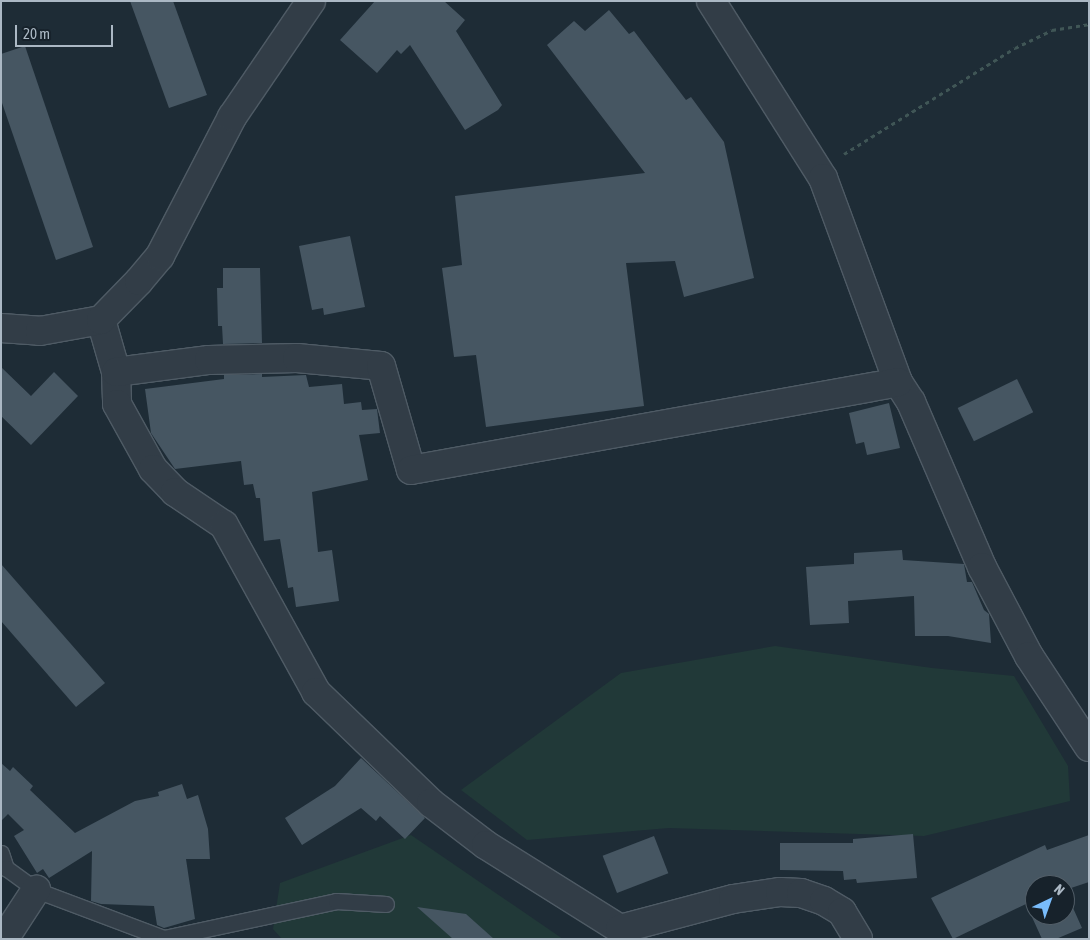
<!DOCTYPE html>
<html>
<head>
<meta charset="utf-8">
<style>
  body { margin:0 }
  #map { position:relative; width:1090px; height:940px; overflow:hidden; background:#1e2c36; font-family:"Asap Condensed",sans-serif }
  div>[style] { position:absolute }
  .green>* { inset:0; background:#213938 }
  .building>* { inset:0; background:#465662; transform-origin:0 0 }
  .path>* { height:3px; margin-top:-1.5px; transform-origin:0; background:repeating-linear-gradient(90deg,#405656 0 4px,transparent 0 8px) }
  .roads { filter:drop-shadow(1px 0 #4f5b65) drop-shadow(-1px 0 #4f5b65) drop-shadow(0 1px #4f5b65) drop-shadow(0 -1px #4f5b65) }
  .lane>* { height:15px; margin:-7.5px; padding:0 7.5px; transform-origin:7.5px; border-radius:7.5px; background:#323d47 }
  .street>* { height:28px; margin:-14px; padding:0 14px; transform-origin:14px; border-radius:14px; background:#323d47 }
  span { translate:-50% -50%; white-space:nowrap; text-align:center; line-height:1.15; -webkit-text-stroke:4px #17222b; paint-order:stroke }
  .frame { position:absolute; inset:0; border:2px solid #abb8c4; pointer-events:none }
  .north { position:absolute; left:1025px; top:875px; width:50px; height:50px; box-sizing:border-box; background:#17222b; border:1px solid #525e68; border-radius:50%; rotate:42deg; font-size:14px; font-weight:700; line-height:20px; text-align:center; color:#abb8c4 }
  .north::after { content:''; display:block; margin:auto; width:18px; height:22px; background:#79bcfb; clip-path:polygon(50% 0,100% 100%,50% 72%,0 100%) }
  .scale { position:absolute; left:15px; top:25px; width:98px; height:22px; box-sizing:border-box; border:2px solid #abb8c4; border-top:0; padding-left:6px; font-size:15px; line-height:18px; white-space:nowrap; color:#abb8c4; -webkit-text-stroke:4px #17222b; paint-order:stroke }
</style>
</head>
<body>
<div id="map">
  <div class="green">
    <div style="clip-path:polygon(775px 646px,932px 668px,1014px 676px,1068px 766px,1070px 801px,924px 836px,669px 828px,527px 840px,461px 790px,621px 673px)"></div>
    <div style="clip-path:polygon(411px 835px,563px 939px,282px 939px,273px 929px,280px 883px)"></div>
  </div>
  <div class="building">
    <div style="clip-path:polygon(130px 1px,173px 1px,207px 95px,169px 108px)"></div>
    <div style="clip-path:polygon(375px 1px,444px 1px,465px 20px,456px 31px,502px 105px,498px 110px,465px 130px,410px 45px,401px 54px,397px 50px,377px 73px,340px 40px)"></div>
    <div style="clip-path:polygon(609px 10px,629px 34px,634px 31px,686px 100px,691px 97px,724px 142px,754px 278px,684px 297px,675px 261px,626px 263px,644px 406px,486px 427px,476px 355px,454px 357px,442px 268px,462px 265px,455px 196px,645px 173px,547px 45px,574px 21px,585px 31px)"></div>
    <div style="clip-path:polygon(25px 46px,93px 247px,56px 260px,1px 100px,1px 54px)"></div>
    <div style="clip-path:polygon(350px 236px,365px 307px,324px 315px,323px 308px,312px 310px,299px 246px)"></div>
    <div style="clip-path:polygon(223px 268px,260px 268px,262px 343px,223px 344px,222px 326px,218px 326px,217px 288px,223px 288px)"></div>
    <div style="clip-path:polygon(1px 367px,31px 396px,54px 372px,78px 396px,31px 445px,1px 416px)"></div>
    <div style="clip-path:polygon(262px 374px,262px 377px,306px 375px,309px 387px,342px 384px,344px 404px,361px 402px,362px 410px,377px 409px,380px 433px,359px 435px,368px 480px,312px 492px,318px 552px,332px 550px,339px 601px,296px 607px,293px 587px,288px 588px,280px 539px,264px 541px,260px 498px,256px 498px,253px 484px,244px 485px,241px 461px,175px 469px,151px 433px,145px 389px,224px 379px,224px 375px)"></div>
    <div style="left:1017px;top:379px;width:37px;height:66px;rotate:64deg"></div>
    <div style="clip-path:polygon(889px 403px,900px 448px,867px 455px,864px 442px,856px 444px,849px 413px)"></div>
    <div style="clip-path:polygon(902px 550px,903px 560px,964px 564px,967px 582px,972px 582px,984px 610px,989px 614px,991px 643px,948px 636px,915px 636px,914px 596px,848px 601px,849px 623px,810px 625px,806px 567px,854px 564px,854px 553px)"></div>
    <div style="clip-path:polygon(1px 564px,105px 683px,76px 707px,1px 621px)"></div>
    <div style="clip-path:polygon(361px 758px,425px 818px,405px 839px,380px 816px,376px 821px,361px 808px,302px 845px,285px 818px,335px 786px)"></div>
    <div style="clip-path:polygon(1px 763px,10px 771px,13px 767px,33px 786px,30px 790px,75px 833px,135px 801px,159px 796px,158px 792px,182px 784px,187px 799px,198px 795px,208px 829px,210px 859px,186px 859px,195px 919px,164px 928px,157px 925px,154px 906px,101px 904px,91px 901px,92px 851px,49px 878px,43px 869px,37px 873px,14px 836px,24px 830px,8px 814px,1px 821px)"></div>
    <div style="clip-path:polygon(913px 834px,917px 878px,857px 883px,856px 879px,844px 880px,843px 871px,780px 870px,780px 843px,853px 843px,853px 839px)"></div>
    <div style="clip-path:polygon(evenodd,1089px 835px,1089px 882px,1065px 890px,1082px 928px,1056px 939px,1042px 939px,1026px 904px,953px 939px,931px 898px,1045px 845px,1047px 850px,1089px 835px,1035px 885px,1065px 885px,1065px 915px,1035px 915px,1035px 885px)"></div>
    <div style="left:654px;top:836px;width:40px;height:55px;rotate:69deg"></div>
    <div style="clip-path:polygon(417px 907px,466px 914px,494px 939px,453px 939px)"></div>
  </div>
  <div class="path">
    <div style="left:844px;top:154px;width:201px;rotate:-31.8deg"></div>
    <div style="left:1015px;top:48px;width:41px;rotate:-25.9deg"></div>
    <div style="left:1052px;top:30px;width:37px;rotate:-9deg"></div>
  </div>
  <div class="roads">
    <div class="lane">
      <div style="left:1px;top:853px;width:16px;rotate:72deg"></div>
      <div style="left:6px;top:868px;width:37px;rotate:36deg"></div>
      <div style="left:36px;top:890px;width:137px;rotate:20.6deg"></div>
      <div style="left:164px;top:938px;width:176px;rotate:-12.1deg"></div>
      <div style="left:336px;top:901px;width:50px;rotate:3.4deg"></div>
    </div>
    <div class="street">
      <div style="left:711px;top:1px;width:209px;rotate:57.7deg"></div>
      <div style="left:823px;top:178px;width:217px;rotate:69.8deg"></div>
      <div style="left:898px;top:382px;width:24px;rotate:57deg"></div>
      <div style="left:911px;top:402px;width:180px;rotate:66.7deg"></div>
      <div style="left:982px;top:567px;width:101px;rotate:62.2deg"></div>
      <div style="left:1029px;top:656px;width:109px;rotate:56.6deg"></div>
      <div style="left:101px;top:320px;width:54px;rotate:73.9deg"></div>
      <div style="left:116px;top:372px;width:32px;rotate:88deg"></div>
      <div style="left:117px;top:404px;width:74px;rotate:61deg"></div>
      <div style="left:153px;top:469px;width:32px;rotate:46deg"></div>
      <div style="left:175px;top:492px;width:59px;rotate:34deg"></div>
      <div style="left:224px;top:525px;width:191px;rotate:61.1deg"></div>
      <div style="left:316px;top:692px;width:160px;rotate:44deg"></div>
      <div style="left:431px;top:803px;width:69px;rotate:37.4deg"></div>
      <div style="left:486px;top:845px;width:158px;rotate:32.1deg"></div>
      <div style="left:620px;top:929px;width:117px;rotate:-14.9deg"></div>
      <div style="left:733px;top:899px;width:48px;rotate:-8.5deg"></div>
      <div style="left:780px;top:892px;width:21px;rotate:3deg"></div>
      <div style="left:801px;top:893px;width:24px;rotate:19deg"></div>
      <div style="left:824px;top:901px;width:21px;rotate:31deg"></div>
      <div style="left:842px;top:912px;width:31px;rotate:59deg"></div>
      <div style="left:1px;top:328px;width:39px;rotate:4deg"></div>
      <div style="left:40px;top:331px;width:62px;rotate:-10.2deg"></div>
      <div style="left:101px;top:320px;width:54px;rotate:-45.7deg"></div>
      <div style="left:139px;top:281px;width:33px;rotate:-50deg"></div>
      <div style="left:160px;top:256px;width:157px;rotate:-62.6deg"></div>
      <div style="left:232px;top:117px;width:140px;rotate:-55.7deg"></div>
      <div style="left:116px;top:372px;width:94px;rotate:-7.4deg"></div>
      <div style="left:209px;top:360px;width:88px;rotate:-1.3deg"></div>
      <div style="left:297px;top:358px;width:84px;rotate:5.4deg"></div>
      <div style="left:381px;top:366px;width:108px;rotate:73.9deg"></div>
      <div style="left:411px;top:470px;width:495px;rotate:-10.2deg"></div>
      <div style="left:4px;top:939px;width:59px;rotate:-56.9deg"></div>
    </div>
  </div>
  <div class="frame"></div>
  <div class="north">N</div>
  <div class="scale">20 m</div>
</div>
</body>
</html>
